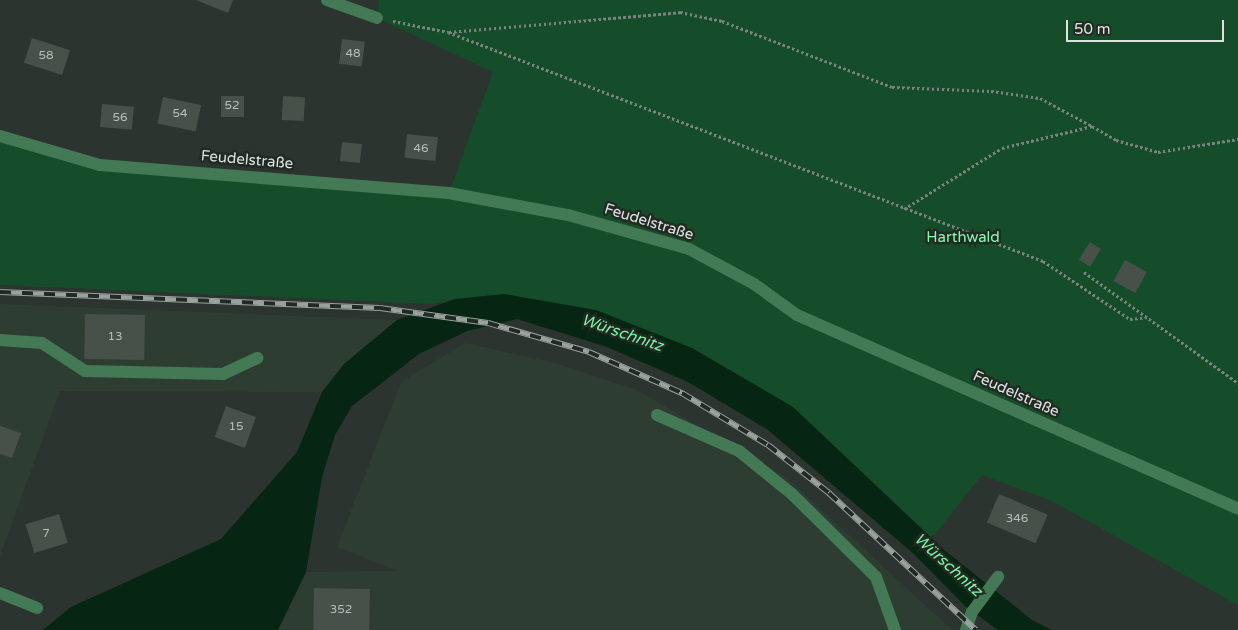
<!DOCTYPE html>
<html>
<head>
<meta charset="utf-8">
<style>
  body { margin:0 }
  #map { position:relative; width:1238px; height:630px; overflow:hidden; background:#2b342e; font-family:"Varela Round",sans-serif }
  div>[style] { position:absolute }
  .built>* { inset:0; background:#2e3d32 }
  .green>* { inset:0; background:#154d2b }
  .water>* { inset:0; background:#062512 }
  .building>* { inset:0; background:#475049; transform-origin:0 0 }
  .path>* { height:3px; margin-top:-1.5px; transform-origin:0; background:repeating-linear-gradient(90deg,#7c837e 0 2.5px,transparent 0 5px) }
  .minor>* { height:12px; margin:-6px; padding:0 6px; transform-origin:6px; border-radius:6px; background:#437a55 }
  .rail>* { height:5.5px; margin-top:-2.75px; transform-origin:0; background:repeating-linear-gradient(90deg,#222a24 0 11px,#9ba19d 0 22px); box-sizing:border-box; border-block:1px solid #9ba19d }
  span { translate:-50% -50%; white-space:nowrap; text-align:center; line-height:1.15; -webkit-text-stroke:5px #222a24; paint-order:stroke }
  .number-label { font-size:12px; color:#b8beba }
  .number-label span { -webkit-text-stroke-width:0 }
  .street-label { font-size:15px; color:#dee3df }
  .park-label { font-size:15px; color:#82fcab }
  .water-label { font-size:16px; color:#7af4a4; font-style:italic }
  .scale { position:absolute; left:1066px; top:20px; width:158px; height:22px; box-sizing:border-box; border:2px solid #dee3df; border-top:0; padding-left:6px; font-size:15px; line-height:18px; white-space:nowrap; color:#dee3df; -webkit-text-stroke:4px #222a24; paint-order:stroke }
</style>
</head>
<body>
<div id="map">
  <div class="built">
    <div style="clip-path:polygon(0 304px,397px 320px,344px 364px,322px 392px,60px 391px,0 556px)"></div>
    <div style="clip-path:polygon(465px 343px,555px 363px,637px 390px,787px 478px,952px 630px,278px 630px,306px 572px,398px 571px,337px 547px,401px 382px)"></div>
  </div>
  <div class="green">
    <div style="clip-path:polygon(379px 0,1238px 0,1238px 605px,1052px 501px,982px 475px,932px 538px,793px 407px,692px 348px,455px 299px,434px 304px,0 285px,0 136px,100px 165px,449px 193px,493px 72px,377px 18px)"></div>
  </div>
  <div class="water">
    <div style="clip-path:polygon(504px 294px,596px 310px,692px 348px,793px 407px,943px 549px,1032px 620px,1052px 630px,998px 630px,965px 606px,914px 554px,768px 430px,688px 382px,607px 347px,517px 319px,467px 331px,419px 354px,352px 406px,335px 435px,322px 477px,306px 572px,278px 630px,43px 630px,71px 607px,221px 539px,297px 452px,322px 392px,344px 364px,397px 320px,455px 299px)"></div>
  </div>
  <div class="building">
    <div style="clip-path:polygon(196px 0,233px 0,228px 13px)"></div>
    <div style="left:32px;top:38px;width:40px;height:26px;rotate:18deg"></div>
    <div style="left:342px;top:39px;width:23px;height:25px;rotate:7deg"></div>
    <div style="left:221px;top:96px;width:23px;height:21px"></div>
    <div style="left:283px;top:96px;width:22px;height:24px;rotate:3deg"></div>
    <div style="left:163px;top:97px;width:39px;height:27px;rotate:12deg"></div>
    <div style="left:102px;top:104px;width:32px;height:23px;rotate:5deg"></div>
    <div style="left:407px;top:134px;width:31px;height:24px;rotate:6deg"></div>
    <div style="left:342px;top:142px;width:20px;height:19px;rotate:6deg"></div>
    <div style="left:1090px;top:242px;width:13px;height:21px;rotate:32deg"></div>
    <div style="left:1125px;top:260px;width:25px;height:24px;rotate:29deg"></div>
    <div style="left:85px;top:314px;width:60px;height:45px;rotate:1deg"></div>
    <div style="left:226px;top:406px;width:32px;height:33px;rotate:20deg"></div>
    <div style="clip-path:polygon(0 426px,21px 433px,12px 458px,0 454px)"></div>
    <div style="left:999px;top:494px;width:53px;height:31px;rotate:23deg"></div>
    <div style="left:59px;top:514px;width:30px;height:35px;rotate:73deg"></div>
    <div style="left:314px;top:588px;width:56px;height:42px;rotate:1deg"></div>
  </div>
  <div class="path">
    <div style="left:393px;top:21px;width:56px;rotate:11.3deg"></div>
    <div style="left:448px;top:32px;width:638px;rotate:21.05deg"></div>
    <div style="left:1043px;top:261px;width:105px;rotate:33.7deg"></div>
    <div style="left:1130px;top:319px;width:18px;rotate:-6deg"></div>
    <div style="left:449px;top:32px;width:232px;rotate:-4.9deg"></div>
    <div style="left:680px;top:12px;width:43px;rotate:12.1deg"></div>
    <div style="left:722px;top:21px;width:182px;rotate:21.2deg"></div>
    <div style="left:892px;top:87px;width:99px;rotate:2.3deg"></div>
    <div style="left:991px;top:91px;width:49px;rotate:8.1deg"></div>
    <div style="left:1040px;top:98px;width:59px;rotate:28.3deg"></div>
    <div style="left:904px;top:209px;width:115px;rotate:-31.9deg"></div>
    <div style="left:1002px;top:148px;width:93px;rotate:-13.7deg"></div>
    <div style="left:1092px;top:126px;width:28px;rotate:30deg"></div>
    <div style="left:1116px;top:140px;width:44px;rotate:15.9deg"></div>
    <div style="left:1158px;top:152px;width:81px;rotate:-9.2deg"></div>
    <div style="left:1084px;top:272px;width:190px;rotate:35.8deg"></div>
  </div>
  <div class="minor">
    <div style="left:327px;top:0;width:53px;rotate:19.8deg"></div>
    <div style="left:0;top:136px;width:104px;rotate:16.2deg"></div>
    <div style="left:100px;top:165px;width:350px;rotate:4.6deg"></div>
    <div style="left:449px;top:193px;width:121px;rotate:10.5deg"></div>
    <div style="left:568px;top:215px;width:126px;rotate:15.7deg"></div>
    <div style="left:689px;top:249px;width:74px;rotate:28.3deg"></div>
    <div style="left:754px;top:284px;width:53px;rotate:35.8deg"></div>
    <div style="left:797px;top:315px;width:482px;rotate:23.7deg"></div>
    <div style="left:0;top:340px;width:42px;rotate:4.1deg"></div>
    <div style="left:42px;top:343px;width:51px;rotate:33.1deg"></div>
    <div style="left:85px;top:371px;width:138px;rotate:1.2deg"></div>
    <div style="left:223px;top:374px;width:38px;rotate:-25deg"></div>
    <div style="left:657px;top:415px;width:90px;rotate:23.7deg"></div>
    <div style="left:739px;top:451px;width:68px;rotate:39.1deg"></div>
    <div style="left:792px;top:494px;width:118px;rotate:44.7deg"></div>
    <div style="left:876px;top:577px;width:56px;rotate:70.3deg"></div>
    <div style="left:0;top:593px;width:40px;rotate:22deg"></div>
    <div style="left:966px;top:630px;width:19px;rotate:-72deg"></div>
    <div style="left:972px;top:612px;width:44px;rotate:-53.4deg"></div>
  </div>
  <div class="rail">
    <div style="left:0;top:292px;width:380px;rotate:2.4deg"></div>
    <div style="left:380px;top:308px;width:109px;rotate:7.9deg"></div>
    <div style="left:488px;top:323px;width:105px;rotate:16deg"></div>
    <div style="left:589px;top:352px;width:102px;rotate:23.8deg"></div>
    <div style="left:682px;top:393px;width:100px;rotate:31.2deg"></div>
    <div style="left:768px;top:445px;width:78px;rotate:38.2deg"></div>
    <div style="left:829px;top:493px;width:201px;rotate:43deg"></div>
  </div>
  <div class="number-label">
    <span style="left:353px;top:54px">48</span>
    <span style="left:46px;top:56px">58</span>
    <span style="left:232px;top:106px">52</span>
    <span style="left:180px;top:114px">54</span>
    <span style="left:120px;top:118px">56</span>
    <span style="left:421px;top:149px">46</span>
    <span style="left:115px;top:337px">13</span>
    <span style="left:236px;top:427px">15</span>
    <span style="left:1017px;top:519px">346</span>
    <span style="left:46px;top:534px">7</span>
    <span style="left:341px;top:610px">352</span>
  </div>
  <div class="street-label">
    <span style="left:247px;top:160px;rotate:5deg">Feudelstraße</span>
    <span style="left:649px;top:222px;rotate:17deg">Feudelstraße</span>
    <span style="left:1016px;top:394px;rotate:24deg">Feudelstraße</span>
  </div>
  <div class="park-label">
    <span style="left:963px;top:238px">Harthwald</span>
  </div>
  <div class="water-label">
    <span style="left:622px;top:333px;rotate:19deg">Würschnitz</span>
    <span style="left:948px;top:565px;rotate:42deg">Würschnitz</span>
  </div>
  <div class="scale">50 m</div>
</div>
</body>
</html>
